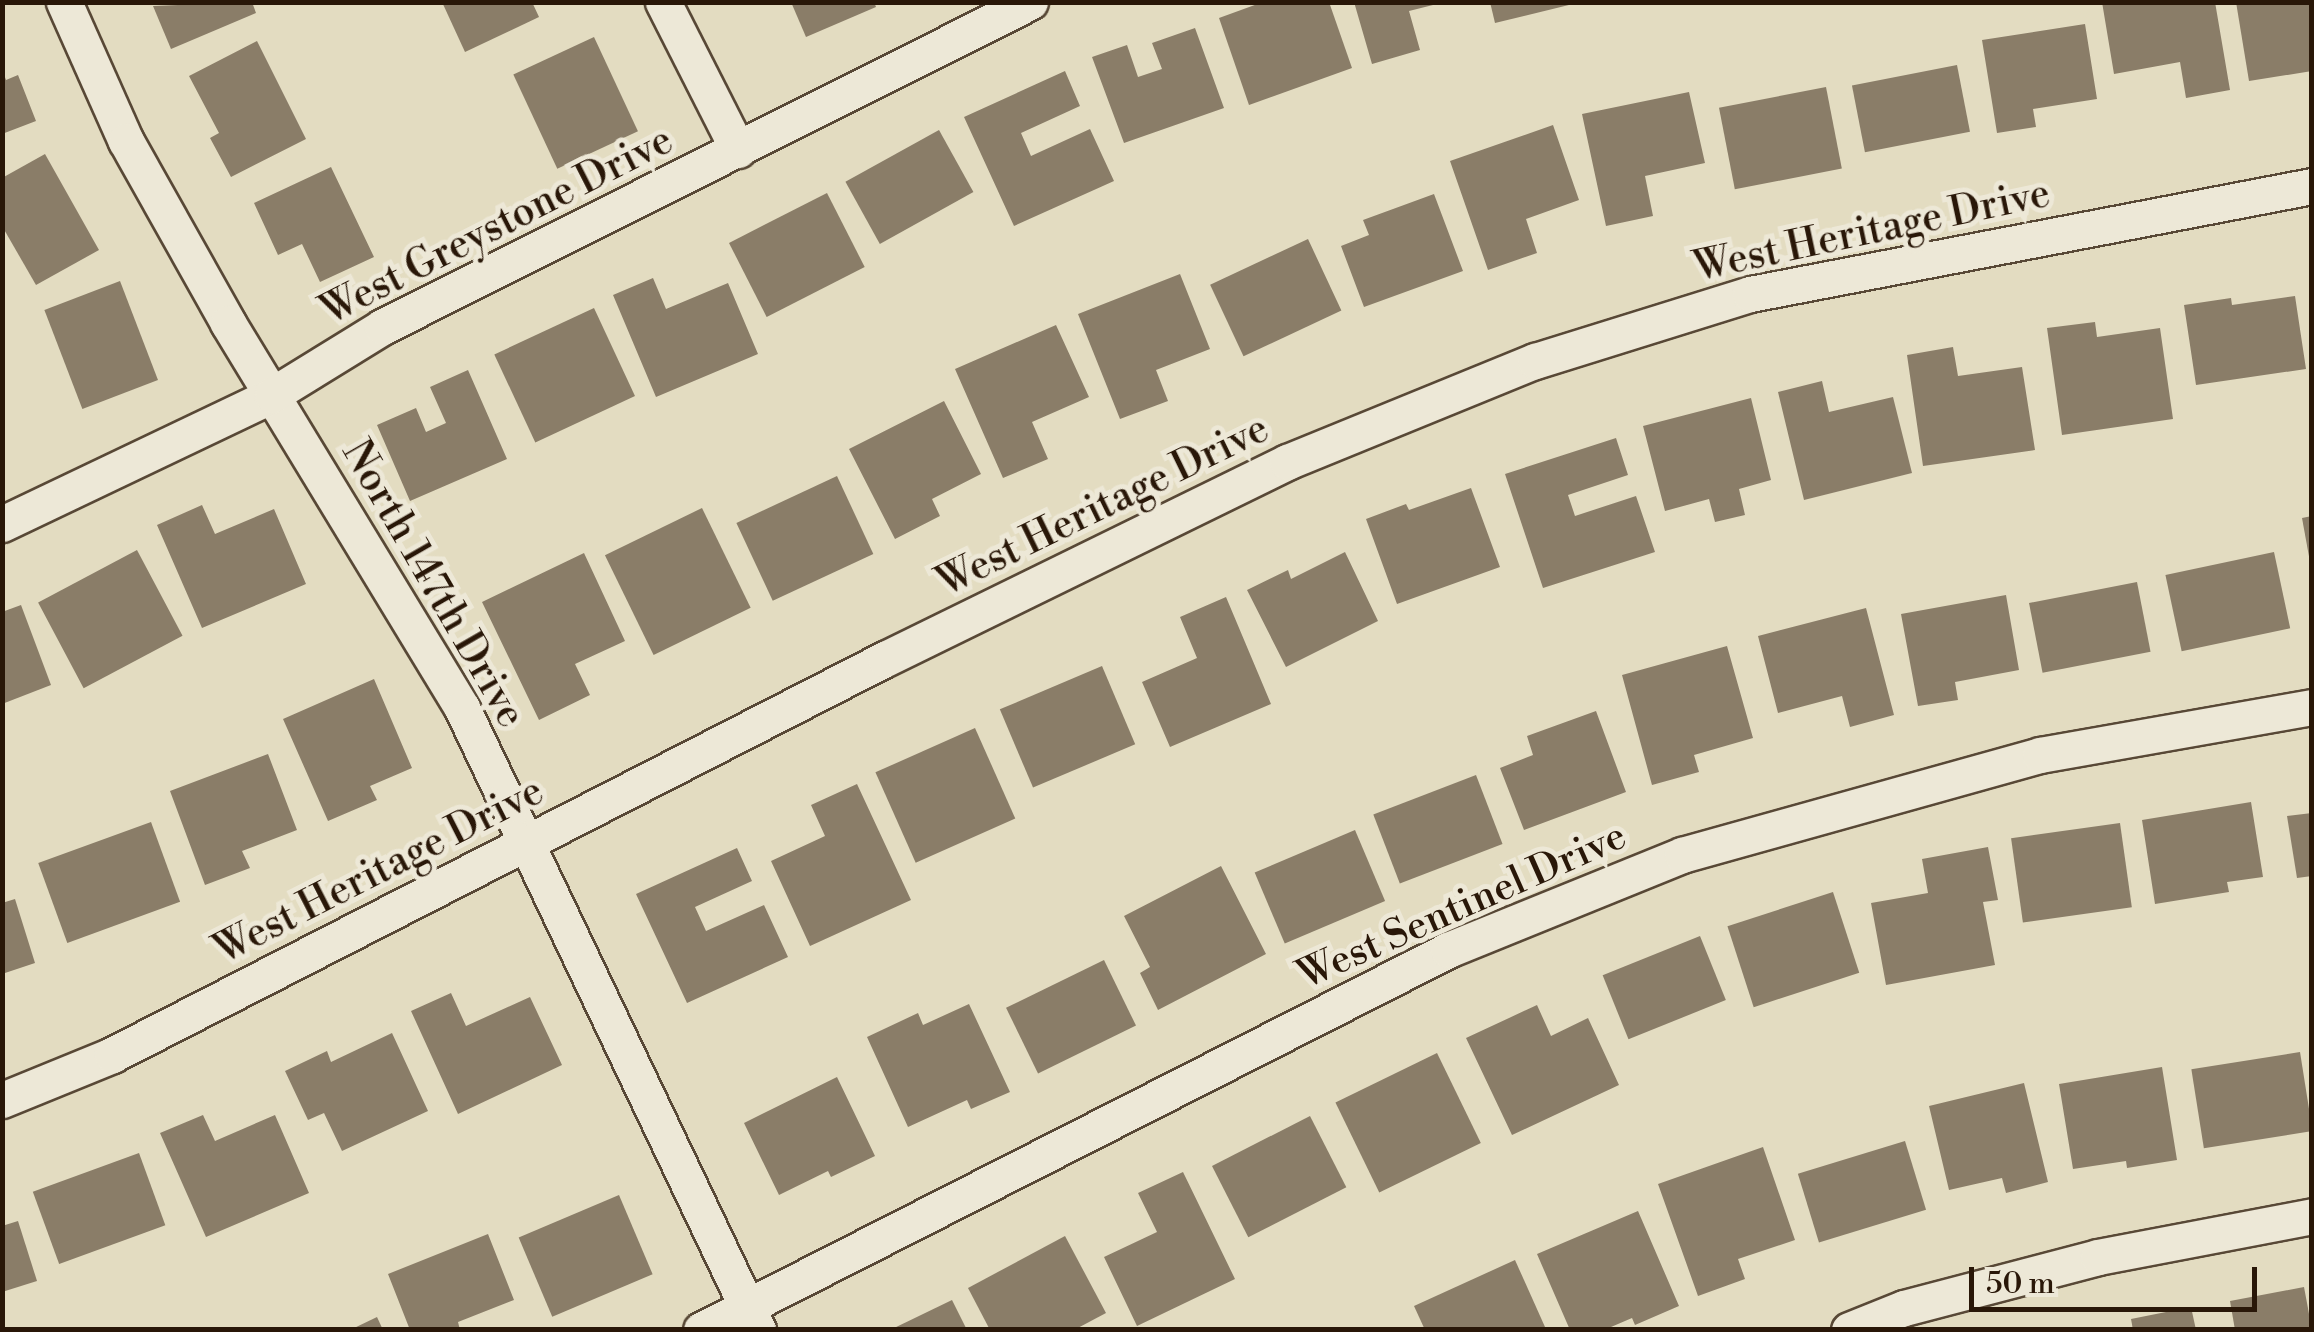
<!DOCTYPE html>
<html>
<head>
<meta charset="utf-8">
<style>
  body { margin:0 }
  #map { position:relative; width:2314px; height:1332px; overflow:hidden; background:#e3dcc1; font-family:"Libre Bodoni",serif }
  div>[style] { position:absolute }
  .building>* { inset:0; background:#8a7d68; transform-origin:0 0 }
  .roads { filter:drop-shadow(2px 0 #584836) drop-shadow(-2px 0 #584836) drop-shadow(0 2px #584836) drop-shadow(0 -2px #584836) }
  .street>* { height:35px; margin:-17.5px; padding:0 17.5px; transform-origin:17.5px; border-radius:17.5px; background:#ede8d7 }
  span { translate:-50% -50%; white-space:nowrap; text-align:center; line-height:1.15; -webkit-text-stroke:10px #ede8d7; paint-order:stroke }
  .street-label { font-size:40px; color:#291708 }
  .frame { position:absolute; inset:0; border:5px solid #291708; pointer-events:none }
  .scale { position:absolute; left:1969px; top:1267px; width:288px; height:45px; box-sizing:border-box; border:5px solid #291708; border-top:0; padding-left:12px; font-size:30px; line-height:35px; white-space:nowrap; color:#291708; -webkit-text-stroke:8px #ede8d7; paint-order:stroke }
</style>
</head>
<body>
<div id="map">
  <div class="building">
    <div style="clip-path:polygon(252px 2px,256px 13px,171px 49px,153px 6px)"></div>
    <div style="clip-path:polygon(442px 2px,532px 2px,539px 17px,465px 52px)"></div>
    <div style="clip-path:polygon(791px 2px,874px 2px,876px 7px,806px 37px)"></div>
    <div style="clip-path:polygon(1263px 2px,1329px 2px,1352px 68px,1249px 105px,1219px 18px)"></div>
    <div style="clip-path:polygon(1354px 2px,1437px 2px,1437px 4px,1409px 11px,1420px 50px,1372px 64px)"></div>
    <div style="clip-path:polygon(1490px 2px,1573px 2px,1573px 4px,1495px 23px)"></div>
    <div style="clip-path:polygon(2102px 2px,2215px 2px,2230px 90px,2186px 98px,2180px 62px,2114px 74px)"></div>
    <div style="clip-path:polygon(2236px 2px,2312px 2px,2312px 71px,2249px 81px)"></div>
    <div style="clip-path:polygon(2085px 24px,2097px 99px,2033px 109px,2036px 127px,1997px 133px,1982px 40px)"></div>
    <div style="clip-path:polygon(1195px 28px,1224px 108px,1124px 143px,1092px 57px,1127px 45px,1138px 77px,1162px 69px,1152px 43px)"></div>
    <div style="left:594px;top:37px;width:104px;height:89px;rotate:65deg"></div>
    <div style="clip-path:polygon(257px 41px,306px 139px,231px 177px,210px 138px,219px 133px,189px 76px)"></div>
    <div style="left:1957px;top:65px;width:68px;height:107px;rotate:79deg"></div>
    <div style="clip-path:polygon(1065px 71px,1080px 106px,1021px 133px,1031px 156px,1090px 129px,1114px 181px,1014px 226px,964px 117px)"></div>
    <div style="clip-path:polygon(3px 72px,6px 80px,18px 75px,36px 121px,2px 134px)"></div>
    <div style="left:1826px;top:87px;width:83px;height:109px;rotate:79deg"></div>
    <div style="clip-path:polygon(1689px 92px,1705px 163px,1645px 176px,1653px 216px,1606px 226px,1582px 114px)"></div>
    <div style="clip-path:polygon(1553px 125px,1579px 200px,1526px 219px,1537px 253px,1488px 270px,1450px 161px)"></div>
    <div style="left:939px;top:130px;width:71px;height:107px;rotate:61deg"></div>
    <div style="clip-path:polygon(45px 154px,99px 250px,36px 285px,2px 226px,2px 178px)"></div>
    <div style="clip-path:polygon(331px 167px,374px 257px,320px 282px,302px 244px,278px 255px,254px 203px)"></div>
    <div style="left:827px;top:193px;width:83px;height:110px;rotate:63deg"></div>
    <div style="clip-path:polygon(1434px 194px,1463px 271px,1364px 307px,1341px 246px,1369px 235px,1363px 220px)"></div>
    <div style="left:1308px;top:239px;width:79px;height:108px;rotate:65deg"></div>
    <div style="clip-path:polygon(1180px 274px,1210px 349px,1156px 370px,1168px 401px,1120px 419px,1078px 314px)"></div>
    <div style="clip-path:polygon(653px 278px,666px 309px,728px 283px,758px 354px,656px 397px,613px 295px)"></div>
    <div style="left:120px;top:281px;width:106px;height:81px;rotate:69deg"></div>
    <div style="clip-path:polygon(2295px 296px,2306px 369px,2196px 385px,2184px 305px,2231px 298px,2232px 305px)"></div>
    <div style="left:594px;top:308px;width:97px;height:110px;rotate:65deg"></div>
    <div style="clip-path:polygon(2095px 322px,2097px 337px,2160px 328px,2173px 419px,2062px 435px,2047px 328px)"></div>
    <div style="clip-path:polygon(1056px 325px,1089px 397px,1032px 422px,1048px 459px,1003px 478px,955px 369px)"></div>
    <div style="clip-path:polygon(1953px 347px,1958px 376px,2022px 367px,2035px 450px,1923px 466px,1907px 355px)"></div>
    <div style="clip-path:polygon(468px 370px,507px 459px,410px 501px,377px 425px,416px 408px,426px 432px,446px 423px,430px 387px)"></div>
    <div style="clip-path:polygon(1822px 381px,1829px 412px,1893px 397px,1912px 473px,1804px 500px,1778px 392px)"></div>
    <div style="clip-path:polygon(1751px 398px,1771px 480px,1739px 489px,1745px 515px,1715px 522px,1709px 499px,1665px 511px,1643px 426px)"></div>
    <div style="clip-path:polygon(944px 401px,981px 474px,932px 499px,940px 516px,895px 539px,849px 449px)"></div>
    <div style="clip-path:polygon(1616px 438px,1628px 475px,1568px 495px,1575px 516px,1636px 496px,1655px 552px,1543px 588px,1505px 474px)"></div>
    <div style="left:837px;top:476px;width:86px;height:111px;rotate:65deg"></div>
    <div style="clip-path:polygon(1471px 488px,1500px 567px,1397px 604px,1366px 519px,1406px 504px,1409px 510px)"></div>
    <div style="clip-path:polygon(202px 505px,215px 534px,274px 509px,306px 584px,202px 628px,157px 525px)"></div>
    <div style="left:702px;top:508px;width:111px;height:108px;rotate:64deg"></div>
    <div style="clip-path:polygon(2312px 516px,2312px 562px,2310px 562px,2302px 518px)"></div>
    <div style="left:137px;top:550px;width:97px;height:112px;rotate:62deg"></div>
    <div style="clip-path:polygon(1345px 552px,1378px 621px,1286px 667px,1247px 590px,1288px 570px,1291px 579px)"></div>
    <div style="left:2274px;top:552px;width:78px;height:111px;rotate:78deg"></div>
    <div style="clip-path:polygon(584px 553px,625px 641px,575px 664px,590px 695px,539px 720px,482px 602px)"></div>
    <div style="left:2137px;top:582px;width:71px;height:110px;rotate:79deg"></div>
    <div style="clip-path:polygon(2006px 595px,2019px 670px,1955px 682px,1958px 700px,1918px 706px,1901px 614px)"></div>
    <div style="clip-path:polygon(1226px 597px,1271px 704px,1170px 747px,1142px 682px,1197px 658px,1180px 617px)"></div>
    <div style="clip-path:polygon(21px 605px,51px 685px,2px 704px,2px 612px)"></div>
    <div style="clip-path:polygon(1866px 608px,1894px 715px,1850px 727px,1842px 696px,1778px 713px,1758px 636px)"></div>
    <div style="clip-path:polygon(1727px 646px,1753px 738px,1694px 755px,1699px 772px,1652px 785px,1622px 675px)"></div>
    <div style="left:1102px;top:666px;width:85px;height:111px;rotate:67deg"></div>
    <div style="clip-path:polygon(374px 679px,412px 768px,370px 786px,377px 800px,328px 821px,283px 719px)"></div>
    <div style="clip-path:polygon(1596px 711px,1626px 792px,1524px 830px,1500px 768px,1533px 755px,1527px 736px)"></div>
    <div style="left:975px;top:728px;width:99px;height:109px;rotate:66deg"></div>
    <div style="clip-path:polygon(268px 754px,297px 830px,242px 851px,250px 868px,205px 885px,170px 791px)"></div>
    <div style="left:1476px;top:775px;width:74px;height:110px;rotate:69deg"></div>
    <div style="clip-path:polygon(857px 784px,911px 900px,810px 946px,771px 861px,825px 836px,811px 805px)"></div>
    <div style="clip-path:polygon(2251px 802px,2263px 877px,2227px 882px,2229px 892px,2155px 904px,2142px 820px)"></div>
    <div style="clip-path:polygon(2312px 813px,2312px 876px,2297px 878px,2287px 816px)"></div>
    <div style="left:151px;top:822px;width:85px;height:120px;rotate:70deg"></div>
    <div style="left:2120px;top:823px;width:85px;height:110px;rotate:82deg"></div>
    <div style="left:1355px;top:830px;width:77px;height:109px;rotate:67deg"></div>
    <div style="clip-path:polygon(1988px 847px,1998px 900px,1983px 902px,1995px 965px,1886px 985px,1871px 903px,1928px 893px,1922px 859px)"></div>
    <div style="clip-path:polygon(737px 848px,752px 881px,695px 907px,706px 931px,764px 905px,788px 957px,687px 1003px,636px 894px)"></div>
    <div style="clip-path:polygon(1221px 866px,1266px 954px,1158px 1010px,1140px 973px,1150px 967px,1124px 916px)"></div>
    <div style="left:1833px;top:892px;width:85px;height:111px;rotate:72deg"></div>
    <div style="clip-path:polygon(15px 899px,35px 963px,2px 974px,2px 903px)"></div>
    <div style="left:1700px;top:936px;width:69px;height:105px;rotate:68deg"></div>
    <div style="left:1104px;top:960px;width:73px;height:109px;rotate:64deg"></div>
    <div style="clip-path:polygon(451px 993px,466px 1026px,530px 997px,562px 1065px,458px 1114px,411px 1011px)"></div>
    <div style="clip-path:polygon(969px 1004px,1010px 1092px,971px 1109px,967px 1100px,908px 1127px,867px 1037px,918px 1013px,923px 1025px)"></div>
    <div style="clip-path:polygon(1537px 1005px,1551px 1036px,1588px 1018px,1619px 1085px,1512px 1135px,1466px 1038px)"></div>
    <div style="clip-path:polygon(392px 1033px,428px 1111px,342px 1151px,324px 1113px,308px 1120px,285px 1071px,327px 1051px,331px 1062px)"></div>
    <div style="left:2300px;top:1052px;width:80px;height:110px;rotate:81deg"></div>
    <div style="left:1437px;top:1053px;width:100px;height:113px;rotate:64deg"></div>
    <div style="clip-path:polygon(2162px 1067px,2177px 1160px,2127px 1168px,2126px 1161px,2073px 1169px,2059px 1084px)"></div>
    <div style="clip-path:polygon(837px 1077px,875px 1156px,831px 1177px,828px 1171px,779px 1195px,744px 1123px)"></div>
    <div style="clip-path:polygon(2024px 1083px,2048px 1182px,2006px 1193px,2002px 1178px,1949px 1190px,1929px 1106px)"></div>
    <div style="clip-path:polygon(203px 1115px,215px 1141px,275px 1115px,309px 1193px,206px 1237px,160px 1133px)"></div>
    <div style="left:1310px;top:1116px;width:80px;height:110px;rotate:63deg"></div>
    <div style="left:1905px;top:1141px;width:72px;height:112px;rotate:73deg"></div>
    <div style="clip-path:polygon(1763px 1147px,1795px 1240px,1738px 1259px,1745px 1279px,1698px 1296px,1658px 1184px)"></div>
    <div style="left:139px;top:1153px;width:77px;height:113px;rotate:70deg"></div>
    <div style="clip-path:polygon(1183px 1172px,1235px 1279px,1137px 1326px,1104px 1257px,1157px 1232px,1138px 1193px)"></div>
    <div style="left:619px;top:1195px;width:86px;height:109px;rotate:67deg"></div>
    <div style="clip-path:polygon(1638px 1211px,1679px 1306px,1635px 1325px,1632px 1318px,1604px 1330px,1570px 1330px,1537px 1254px)"></div>
    <div style="clip-path:polygon(18px 1221px,37px 1281px,2px 1292px,2px 1226px)"></div>
    <div style="clip-path:polygon(488px 1234px,514px 1300px,458px 1322px,460px 1330px,410px 1330px,388px 1274px)"></div>
    <div style="clip-path:polygon(1065px 1236px,1106px 1313px,1074px 1330px,990px 1330px,968px 1288px)"></div>
    <div style="clip-path:polygon(1515px 1260px,1545px 1327px,1425px 1330px,1414px 1306px)"></div>
    <div style="clip-path:polygon(2304px 1287px,2312px 1330px,2235px 1330px,2230px 1301px)"></div>
    <div style="clip-path:polygon(952px 1300px,967px 1330px,890px 1330px)"></div>
    <div style="clip-path:polygon(2191px 1307px,2196px 1330px,2133px 1330px,2131px 1319px)"></div>
    <div style="clip-path:polygon(377px 1317px,383px 1330px,350px 1330px)"></div>
  </div>
  <div class="roads">
    <div class="street">
      <div style="left:64px;top:2px;width:152px;rotate:66deg"></div>
      <div style="left:126px;top:141px;width:209px;rotate:60.7deg"></div>
      <div style="left:228px;top:323px;width:451px;rotate:58.7deg"></div>
      <div style="left:462px;top:708px;width:689px;rotate:64.55deg"></div>
      <div style="left:663px;top:2px;width:166px;rotate:63.1deg"></div>
      <div style="left:2px;top:524px;width:299px;rotate:-25.5deg"></div>
      <div style="left:272px;top:395px;width:129px;rotate:-31.7deg"></div>
      <div style="left:382px;top:327px;width:725px;rotate:-26.64deg"></div>
      <div style="left:2px;top:1100px;width:119px;rotate:-22.2deg"></div>
      <div style="left:112px;top:1055px;width:869px;rotate:-27.13deg"></div>
      <div style="left:885px;top:659px;width:448px;rotate:-26.1deg"></div>
      <div style="left:1287px;top:462px;width:268px;rotate:-22.2deg"></div>
      <div style="left:1535px;top:361px;width:225px;rotate:-17.3deg"></div>
      <div style="left:1750px;top:294px;width:572px;rotate:-10.88deg"></div>
      <div style="left:701px;top:1330px;width:838px;rotate:-26.96deg"></div>
      <div style="left:1448px;top:950px;width:253px;rotate:-22.1deg"></div>
      <div style="left:1682px;top:855px;width:372px;rotate:-15.6deg"></div>
      <div style="left:2040px;top:755px;width:276px;rotate:-10deg"></div>
      <div style="left:1849px;top:1330px;width:59px;rotate:-21.8deg"></div>
      <div style="left:1904px;top:1308px;width:201px;rotate:-14.7deg"></div>
      <div style="left:2098px;top:1257px;width:218px;rotate:-10.8deg"></div>
    </div>
  </div>
  <div class="street-label">
    <span style="left:497px;top:226px;rotate:-27deg">West Greystone Drive</span>
    <span style="left:1872px;top:231px;rotate:-12deg">West Heritage Drive</span>
    <span style="left:1103px;top:506px;rotate:-26deg">West Heritage Drive</span>
    <span style="left:433px;top:584px;rotate:60deg">North 147th Drive</span>
    <span style="left:379px;top:871px;rotate:-27deg">West Heritage Drive</span>
    <span style="left:1462px;top:906px;rotate:-24deg">West Sentinel Drive</span>
  </div>
  <div class="frame"></div>
  <div class="scale">50 m</div>
</div>
</body>
</html>
